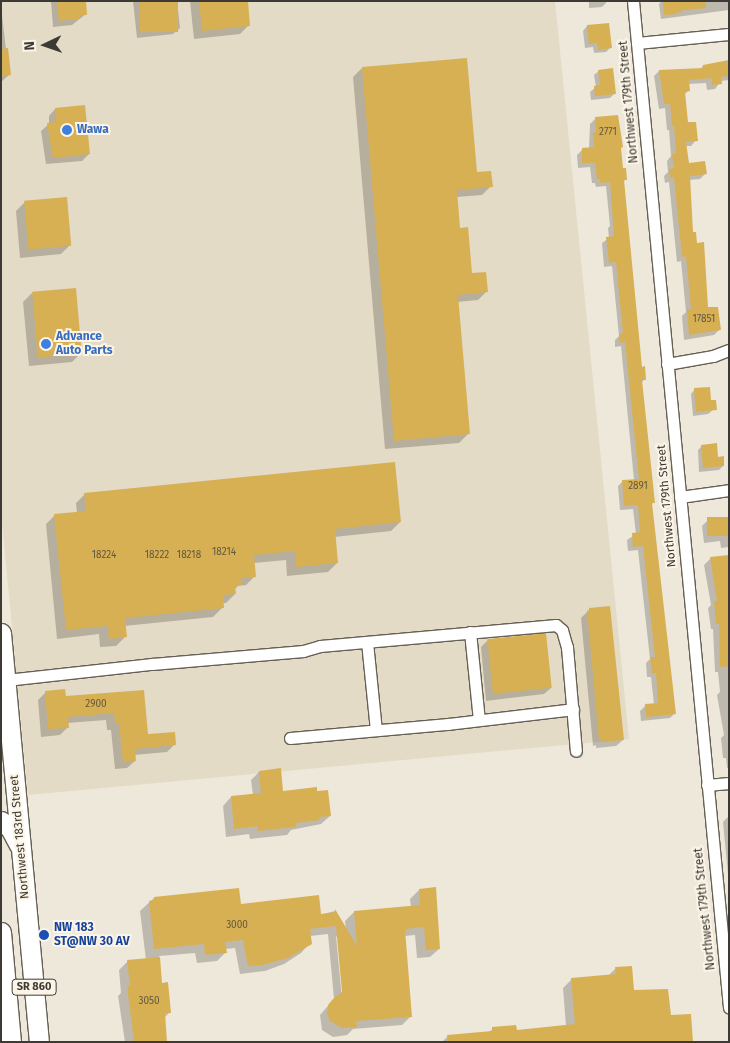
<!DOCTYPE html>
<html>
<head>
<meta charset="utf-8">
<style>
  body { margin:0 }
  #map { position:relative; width:730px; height:1043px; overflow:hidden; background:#eee8da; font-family:"Fira Sans",sans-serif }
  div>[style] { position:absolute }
  .built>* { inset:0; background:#e4dbc6 }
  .shadow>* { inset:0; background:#0003 }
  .building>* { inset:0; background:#d7b054; transform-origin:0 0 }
  .roads { filter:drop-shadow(1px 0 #655f54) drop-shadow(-1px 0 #655f54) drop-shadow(0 1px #655f54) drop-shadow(0 -1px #655f54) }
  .street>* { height:11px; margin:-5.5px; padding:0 5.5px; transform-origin:5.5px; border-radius:5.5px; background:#fff }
  .primary>* { height:19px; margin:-9.5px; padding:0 9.5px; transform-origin:9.5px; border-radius:9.5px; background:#fff }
  .dots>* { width:14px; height:14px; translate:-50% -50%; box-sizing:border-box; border:2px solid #fcf5e7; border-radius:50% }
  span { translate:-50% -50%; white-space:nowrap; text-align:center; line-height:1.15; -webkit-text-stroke:4px #fcf5e7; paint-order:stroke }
  .number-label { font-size:10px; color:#64583d }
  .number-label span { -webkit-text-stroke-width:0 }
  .shield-label span { padding:1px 4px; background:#fcf5e7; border:1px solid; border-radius:4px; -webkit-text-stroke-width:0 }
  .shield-label { font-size:11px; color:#3d3a35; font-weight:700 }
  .street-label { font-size:12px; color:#3d3a35 }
  .shop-label { font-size:12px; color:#366cbe; font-weight:700 }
  .left { translate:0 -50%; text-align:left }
  .transit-label { font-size:12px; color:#164399; font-weight:700 }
  .frame { position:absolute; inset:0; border:2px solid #3d3a35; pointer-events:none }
  .north { position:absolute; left:20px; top:20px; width:50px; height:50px; -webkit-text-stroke:4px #fcf5e7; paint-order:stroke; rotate:267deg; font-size:14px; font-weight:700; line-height:20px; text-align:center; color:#3d3a35 }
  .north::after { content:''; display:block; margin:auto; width:18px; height:22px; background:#3d3a35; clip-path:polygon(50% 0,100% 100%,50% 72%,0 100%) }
</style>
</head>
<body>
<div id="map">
  <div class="built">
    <div style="clip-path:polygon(1px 1px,555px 1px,629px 739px,28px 795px,1px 512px)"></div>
  </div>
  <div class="shadow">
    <div style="clip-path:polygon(51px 1px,85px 1px,86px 14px,72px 25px,53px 27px)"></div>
    <div style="clip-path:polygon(177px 1px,180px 28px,173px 34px,137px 38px,133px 1px)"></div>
    <div style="clip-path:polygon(190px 1px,246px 1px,249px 25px,240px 34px,194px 39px)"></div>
    <div style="clip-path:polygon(589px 1px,606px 1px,606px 3px,602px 7px,589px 8px)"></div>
    <div style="clip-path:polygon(662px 1px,729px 1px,729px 10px,661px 19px,659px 4px)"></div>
    <div style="clip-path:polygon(1px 7px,9px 75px,1px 82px)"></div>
    <div style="clip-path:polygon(587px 26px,610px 48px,606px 52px,594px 53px,593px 47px,585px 48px,583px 31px)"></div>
    <div style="clip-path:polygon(729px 62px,729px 80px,721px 81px,715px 89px,707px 90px,706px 83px,688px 84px,688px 91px,684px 95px,687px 124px,696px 140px,691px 146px,685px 146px,687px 164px,706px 173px,700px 179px,689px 180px,692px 233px,707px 309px,719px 330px,714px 335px,684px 340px,682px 316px,686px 312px,681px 261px,677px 262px,669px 182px,665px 183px,664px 176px,668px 172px,667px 161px,671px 156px,669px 130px,667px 130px,665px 108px,659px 109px,654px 76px,659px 71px,700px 69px,703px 66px)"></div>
    <div style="clip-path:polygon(362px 68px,491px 186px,482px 195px,456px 197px,459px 229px,471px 274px,487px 291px,478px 300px,457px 302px,468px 434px,459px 443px,385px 449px,353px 77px)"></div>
    <div style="clip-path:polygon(599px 71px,614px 94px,610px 98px,591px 100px,590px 92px,596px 87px,594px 75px)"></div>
    <div style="clip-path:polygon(55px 109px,89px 154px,82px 161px,46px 164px,41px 131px,49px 124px,49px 116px)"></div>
    <div style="clip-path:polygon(595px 119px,620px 149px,622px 169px,626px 179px,623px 182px,641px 368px,645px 379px,641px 383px,653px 503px,651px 505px,675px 713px,670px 718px,641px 721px,640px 711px,645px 706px,654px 705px,651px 677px,647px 677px,646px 663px,650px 659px,638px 550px,628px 551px,627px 540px,636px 534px,633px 509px,620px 510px,618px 486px,623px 481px,634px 480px,621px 346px,615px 347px,615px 340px,619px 336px,612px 266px,604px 267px,602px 243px,609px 238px,608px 228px,610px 226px,606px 186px,596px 187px,595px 183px,592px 183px,590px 167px,578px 168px,577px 155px,582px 150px,589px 149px,590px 124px)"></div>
    <div style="clip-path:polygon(25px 202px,70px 245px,61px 254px,20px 258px,16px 211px)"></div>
    <div style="clip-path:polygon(32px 293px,81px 353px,72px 362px,29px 366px,23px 302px)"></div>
    <div style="clip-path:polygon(695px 389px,713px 410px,708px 414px,693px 416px,691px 394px)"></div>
    <div style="clip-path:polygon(702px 446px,723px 466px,719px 470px,699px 472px,698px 450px)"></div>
    <div style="clip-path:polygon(85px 494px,400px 522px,391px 531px,334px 537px,337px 563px,328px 572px,287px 576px,286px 560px,254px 563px,255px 576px,246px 585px,238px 586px,234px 590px,235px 594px,226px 603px,222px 603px,222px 608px,213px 617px,124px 626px,125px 637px,116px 646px,100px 647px,99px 634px,57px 639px,46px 524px,55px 515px,77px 513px,76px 503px)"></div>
    <div style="clip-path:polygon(729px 518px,729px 547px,721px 548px,720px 541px,704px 543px,702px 526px,707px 521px)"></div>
    <div style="clip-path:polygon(729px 557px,729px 768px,727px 768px,726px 758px,723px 758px,721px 738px,724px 735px,717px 695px,720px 692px,718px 672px,715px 672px,713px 629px,711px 629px,708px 608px,711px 605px,704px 565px,710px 559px)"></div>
    <div style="clip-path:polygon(590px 609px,623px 740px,616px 746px,596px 748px,596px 745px,593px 746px,581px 618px)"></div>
    <div style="clip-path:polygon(488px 640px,551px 688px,544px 694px,486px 701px,481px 647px)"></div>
    <div style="clip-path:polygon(143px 691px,147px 736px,175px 744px,167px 752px,134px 755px,135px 761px,127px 768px,115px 769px,111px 730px,107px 730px,106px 720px,67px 723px,68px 727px,60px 735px,41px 737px,38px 700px,46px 692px,65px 698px)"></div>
    <div style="clip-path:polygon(259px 772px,282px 792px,330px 816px,321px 824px,291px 830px,287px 835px,250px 839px,249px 834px,226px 837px,223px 806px,231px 797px,253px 795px,251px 780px)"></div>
    <div style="clip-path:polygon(729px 816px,729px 885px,723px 822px)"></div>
    <div style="clip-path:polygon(evenodd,419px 890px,439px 949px,430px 957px,417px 958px,415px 935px,404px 936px,411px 1016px,402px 1025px,353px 1029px,347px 1035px,333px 1037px,322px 1030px,320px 1015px,334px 999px,328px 934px,310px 936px,310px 943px,301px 953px,284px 964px,265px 971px,240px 974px,235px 948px,225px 949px,225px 953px,217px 961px,197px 963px,195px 953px,159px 956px,161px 984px,170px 1012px,164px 1018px,166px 1042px,125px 1042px,118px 996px,121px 993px,119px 970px,128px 961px,146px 960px,140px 911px,154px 898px,320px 915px,335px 911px,346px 931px,345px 921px,354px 912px,411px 907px,410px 899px,419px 890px,336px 936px,339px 939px,344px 998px,342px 999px,336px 936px)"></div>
    <div style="clip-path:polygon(616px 968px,632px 991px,669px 1017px,692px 1042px,442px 1042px,447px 1037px,489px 1032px,493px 1029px,516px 1032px,566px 1026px,563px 988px,572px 979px,608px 976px)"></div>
  </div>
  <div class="building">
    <div style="clip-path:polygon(57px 1px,86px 1px,87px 15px,80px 15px,80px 19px,59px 21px)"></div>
    <div style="left:140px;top:1px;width:38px;height:31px"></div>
    <div style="clip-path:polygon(199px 1px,248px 1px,250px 26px,202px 31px)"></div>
    <div style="clip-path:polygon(663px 1px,706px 1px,706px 8px,684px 10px,676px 14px,664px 15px)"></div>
    <div style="clip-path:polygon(609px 23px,612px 48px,598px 50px,597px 43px,589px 44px,587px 25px)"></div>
    <div style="clip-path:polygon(8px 48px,11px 75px,1px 76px,1px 49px)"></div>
    <div style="clip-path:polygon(467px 58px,477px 172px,491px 171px,493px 187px,457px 190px,460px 228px,468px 227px,472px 273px,486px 272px,488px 292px,458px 295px,470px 434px,394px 441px,362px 67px)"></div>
    <div style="clip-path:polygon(729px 60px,729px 76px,721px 77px,722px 84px,712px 85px,712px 78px,689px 80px,690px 91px,685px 92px,688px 122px,696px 122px,698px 141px,686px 142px,689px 163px,705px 161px,707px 174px,690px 176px,693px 232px,696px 232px,697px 243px,704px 242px,708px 307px,718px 307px,721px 330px,689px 335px,687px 309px,691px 309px,686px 256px,682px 257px,674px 177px,670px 178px,669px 169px,674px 168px,672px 154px,676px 154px,674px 125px,672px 126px,670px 104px,664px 104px,659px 70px,703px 68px,703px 65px)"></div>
    <div style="clip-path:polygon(613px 68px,616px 94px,595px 96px,594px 86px,600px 85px,598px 70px)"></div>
    <div style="clip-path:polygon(85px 105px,90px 154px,53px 158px,47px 123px,56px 122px,55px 108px)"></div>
    <div style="clip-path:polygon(618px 115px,623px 147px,621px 148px,623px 168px,626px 168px,627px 180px,624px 180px,642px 367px,645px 366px,646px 380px,642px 380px,655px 503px,652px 503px,676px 714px,646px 717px,645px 704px,658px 703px,656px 673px,652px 673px,650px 657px,655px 657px,643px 546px,633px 547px,632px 533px,640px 532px,638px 505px,624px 506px,622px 480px,639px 479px,625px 342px,620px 343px,619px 334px,623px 333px,616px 262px,609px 263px,606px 237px,614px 236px,610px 182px,600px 183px,600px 179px,597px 179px,595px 163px,582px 163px,582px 148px,594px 147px,593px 133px,596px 132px,595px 117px)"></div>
    <div style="left:67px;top:197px;width:49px;height:43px;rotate:85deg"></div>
    <div style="left:76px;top:288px;width:66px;height:44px;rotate:85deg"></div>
    <div style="clip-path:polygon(710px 387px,711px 400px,716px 400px,717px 410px,696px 412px,694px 388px)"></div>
    <div style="clip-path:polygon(717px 443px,718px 457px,724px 456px,724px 466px,703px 468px,701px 445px)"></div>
    <div style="clip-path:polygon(395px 462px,401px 522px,335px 529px,338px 563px,296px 567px,295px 551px,254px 555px,256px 577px,241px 578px,241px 585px,235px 586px,236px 594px,223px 595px,224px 608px,125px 618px,127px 637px,109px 639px,108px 626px,66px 630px,54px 514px,86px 511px,84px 493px)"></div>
    <div style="left:729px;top:517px;width:19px;height:22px;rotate:90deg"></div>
    <div style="clip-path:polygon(729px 555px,729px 666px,720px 667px,719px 624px,716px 624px,714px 601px,717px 601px,710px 557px)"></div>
    <div style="clip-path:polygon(610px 606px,624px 740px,602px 742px,602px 739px,599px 740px,587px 610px,589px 611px,589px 608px)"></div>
    <div style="left:546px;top:633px;width:55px;height:59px;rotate:84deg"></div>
    <div style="clip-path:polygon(65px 689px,66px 696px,144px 690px,148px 734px,175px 732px,176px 745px,135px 749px,136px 761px,123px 762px,119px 723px,115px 723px,114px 713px,68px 717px,69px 728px,48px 729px,45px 691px)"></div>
    <div style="clip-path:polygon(281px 768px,283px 791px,317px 787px,317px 791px,328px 790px,331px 816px,319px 817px,320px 820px,296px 823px,296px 827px,258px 831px,257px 826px,234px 829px,231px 796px,261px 793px,259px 771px)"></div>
    <div style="clip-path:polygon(436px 887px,440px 949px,426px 950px,424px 927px,405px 929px,412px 1017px,356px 1021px,357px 1027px,342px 1028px,330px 1021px,327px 1014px,328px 1005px,333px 999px,342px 992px,336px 926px,310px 929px,312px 944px,288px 958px,262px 965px,248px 966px,243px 940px,225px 942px,227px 953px,205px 955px,204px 944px,154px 949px,149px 901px,154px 900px,154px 897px,239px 888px,241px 904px,319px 895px,321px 914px,335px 912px,335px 909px,357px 946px,354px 911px,420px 905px,419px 889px)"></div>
    <div style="clip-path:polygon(160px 957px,162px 983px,168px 982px,171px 1013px,165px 1013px,167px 1042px,134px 1042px,127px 986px,130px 986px,127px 960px)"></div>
    <div style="clip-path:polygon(632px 966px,634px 990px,668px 989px,671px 1015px,691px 1014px,693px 1042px,448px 1042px,447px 1035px,492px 1031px,492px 1027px,516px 1025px,517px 1030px,575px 1024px,571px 978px,616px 974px,615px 967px)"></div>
  </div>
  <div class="roads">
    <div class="street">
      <div style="left:633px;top:1px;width:1011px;rotate:84.55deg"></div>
      <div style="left:637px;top:43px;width:92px;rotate:-5.6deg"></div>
      <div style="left:667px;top:364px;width:47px;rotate:-9.9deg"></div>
      <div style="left:713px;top:356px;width:17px;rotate:-21deg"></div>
      <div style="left:680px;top:497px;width:49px;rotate:-8.1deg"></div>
      <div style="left:470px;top:632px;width:88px;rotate:84.2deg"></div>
      <div style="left:367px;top:642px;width:88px;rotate:84.2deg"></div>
      <div style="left:6px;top:680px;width:147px;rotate:-6.3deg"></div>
      <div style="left:152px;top:664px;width:152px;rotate:-4.9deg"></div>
      <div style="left:303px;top:651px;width:18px;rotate:-16deg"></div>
      <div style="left:320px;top:646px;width:237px;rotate:-5.1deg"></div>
      <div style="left:556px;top:625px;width:8px;rotate:40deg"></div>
      <div style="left:562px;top:630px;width:18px;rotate:74deg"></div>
      <div style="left:567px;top:647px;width:104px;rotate:85.1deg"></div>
      <div style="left:290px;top:738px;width:159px;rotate:-5.1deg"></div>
      <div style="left:448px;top:724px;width:126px;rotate:-6.8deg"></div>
      <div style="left:707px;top:785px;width:22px;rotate:-5deg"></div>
    </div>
    <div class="primary">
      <div style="left:1px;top:633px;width:411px;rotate:84.7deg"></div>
      <div style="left:1px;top:821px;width:11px;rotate:38deg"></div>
      <div style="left:10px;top:828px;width:19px;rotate:62deg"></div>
      <div style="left:1px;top:932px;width:110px;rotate:84.8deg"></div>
    </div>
  </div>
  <div class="dots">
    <div style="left:67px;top:130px;background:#3f7fe0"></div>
    <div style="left:46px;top:344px;background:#3f7fe0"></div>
    <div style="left:44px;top:935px;background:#1a4fb4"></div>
  </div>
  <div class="number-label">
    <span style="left:608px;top:133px">2771</span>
    <span style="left:704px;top:320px">17851</span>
    <span style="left:638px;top:487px">2891</span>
    <span style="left:224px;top:553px">18214</span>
    <span style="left:104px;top:556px">18224</span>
    <span style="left:157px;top:556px">18222</span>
    <span style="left:189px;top:556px">18218</span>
    <span style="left:96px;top:705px">2900</span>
    <span style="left:237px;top:926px">3000</span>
    <span style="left:149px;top:1002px">3050</span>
  </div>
  <div class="shield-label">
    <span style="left:34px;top:987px">SR 860</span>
  </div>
  <div class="street-label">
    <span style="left:629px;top:102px;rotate:-95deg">Northwest 179th Street</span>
    <span style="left:667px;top:506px;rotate:-95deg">Northwest 179th Street</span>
    <span style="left:20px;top:837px;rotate:-95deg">Northwest 183rd Street</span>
    <span style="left:705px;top:909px;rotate:-96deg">Northwest 179th Street</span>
  </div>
  <div class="shop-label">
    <span class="left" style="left:77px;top:130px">Wawa</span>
    <span class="left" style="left:56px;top:344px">Advance<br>Auto Parts</span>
  </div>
  <div class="transit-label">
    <span class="left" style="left:54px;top:935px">NW 183<br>ST@NW 30 AV</span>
  </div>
  <div class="frame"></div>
  <div class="north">N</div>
</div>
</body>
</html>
